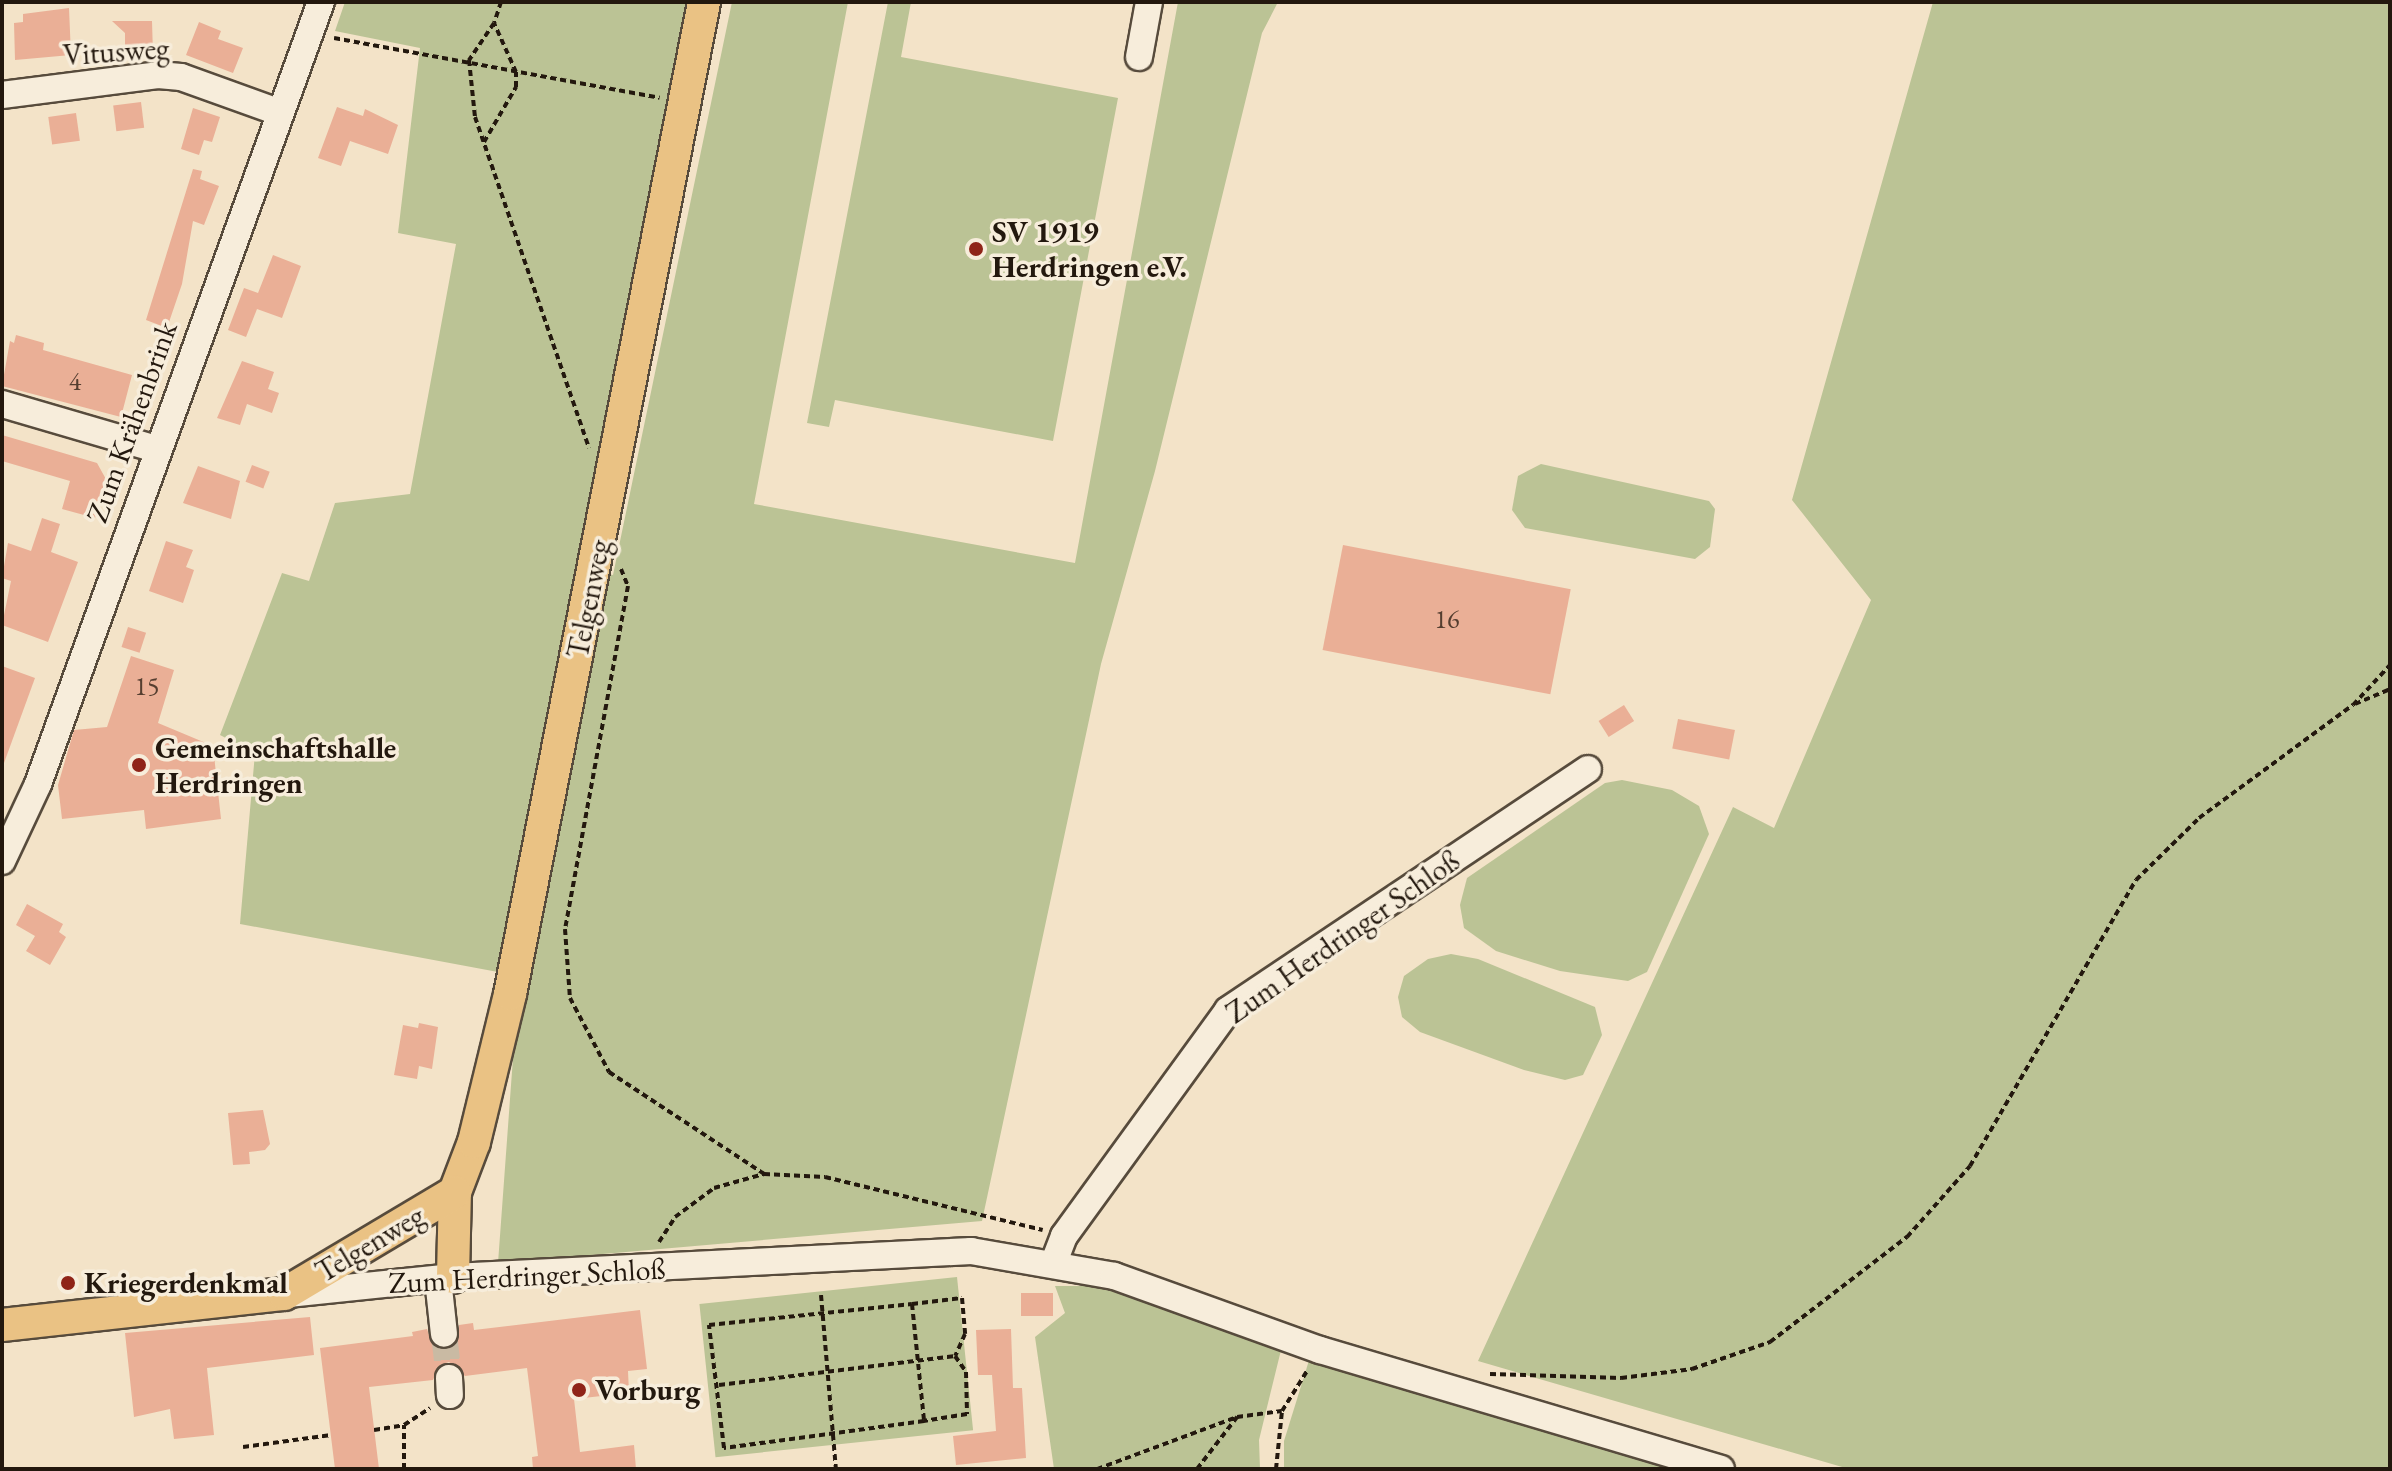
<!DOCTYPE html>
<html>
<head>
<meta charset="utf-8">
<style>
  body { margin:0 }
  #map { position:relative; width:2392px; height:1471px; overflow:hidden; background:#f3e3c8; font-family:"EB Garamond",serif }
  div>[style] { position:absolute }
  .green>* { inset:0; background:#bbc395; transform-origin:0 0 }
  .building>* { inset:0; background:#eaaf96; transform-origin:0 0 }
  .minor-tunnel>* { height:26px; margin-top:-13px; transform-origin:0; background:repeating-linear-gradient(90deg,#c9baa3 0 26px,transparent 0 39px) }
  .path>* { height:4px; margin-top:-2px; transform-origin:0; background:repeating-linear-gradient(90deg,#23180e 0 6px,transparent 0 10px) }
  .roads { filter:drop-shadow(2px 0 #574b3c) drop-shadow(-2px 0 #574b3c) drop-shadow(0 2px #574b3c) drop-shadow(0 -2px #574b3c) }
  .minor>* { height:26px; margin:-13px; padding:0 13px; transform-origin:13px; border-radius:13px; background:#f7eddb }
  .major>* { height:32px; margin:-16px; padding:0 16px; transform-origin:16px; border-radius:16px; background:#eac284 }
  .dots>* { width:22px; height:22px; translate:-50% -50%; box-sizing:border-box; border:4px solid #f7eddb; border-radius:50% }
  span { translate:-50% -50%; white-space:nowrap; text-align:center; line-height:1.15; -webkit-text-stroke:7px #f7eddb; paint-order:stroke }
  .number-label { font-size:26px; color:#553e30 }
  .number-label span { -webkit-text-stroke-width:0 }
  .street-label { font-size:30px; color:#23180e }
  .poi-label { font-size:30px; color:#23180e; font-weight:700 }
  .left { translate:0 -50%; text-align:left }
  .frame { position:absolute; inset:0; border:4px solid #23180e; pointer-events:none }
</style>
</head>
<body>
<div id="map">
  <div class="green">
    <div style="clip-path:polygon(345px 2px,687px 2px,576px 568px,613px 575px,732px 2px,848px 2px,754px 504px,1075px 563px,1178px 2px,1278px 2px,1262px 33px,1155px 471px,1101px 664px,982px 1221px,498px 1263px,519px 976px,240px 924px,255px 753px,220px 735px,282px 573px,309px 581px,335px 503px,410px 494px,456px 244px,398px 233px,420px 48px,335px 31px)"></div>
    <div style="clip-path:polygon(888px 2px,911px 2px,901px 57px,1118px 98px,1053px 441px,835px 400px,829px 427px,807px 423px)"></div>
    <div style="clip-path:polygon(1933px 2px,2390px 2px,2390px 1469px,1849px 1469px,1478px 1361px,1733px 807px,1774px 828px,1871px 600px,1792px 500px)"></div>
    <div style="clip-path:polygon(1541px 464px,1709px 501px,1715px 509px,1710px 547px,1695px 559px,1525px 528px,1512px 510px,1518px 476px)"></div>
    <div style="clip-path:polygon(1622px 780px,1672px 790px,1699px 806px,1709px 834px,1647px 972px,1628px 981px,1560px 971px,1496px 951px,1464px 928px,1460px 905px,1467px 878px,1605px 783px)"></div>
    <div style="clip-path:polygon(1451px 954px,1478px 959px,1595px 1007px,1602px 1035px,1583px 1075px,1565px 1080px,1524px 1070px,1420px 1032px,1402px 1017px,1398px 997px,1404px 976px,1428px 959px)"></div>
    <div style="left:957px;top:1277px;width:154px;height:259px;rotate:84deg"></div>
    <div style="clip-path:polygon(1055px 1286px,1106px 1286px,1282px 1346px,1259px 1440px,1260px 1469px,1054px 1469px,1035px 1337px,1065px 1313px)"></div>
    <div style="clip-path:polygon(1311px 1354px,1699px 1469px,1284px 1469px,1284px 1441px)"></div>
  </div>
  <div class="building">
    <div style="clip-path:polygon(69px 8px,71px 55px,15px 60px,14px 23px,23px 22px,23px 14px)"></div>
    <div style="clip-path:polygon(112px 21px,152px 21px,153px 54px,125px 54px,125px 33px)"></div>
    <div style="clip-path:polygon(199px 22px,221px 31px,218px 39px,243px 48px,233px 73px,186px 55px)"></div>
    <div style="left:141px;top:102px;width:26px;height:28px;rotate:83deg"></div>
    <div style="clip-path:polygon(337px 107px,363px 116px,365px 109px,398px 125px,388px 154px,350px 141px,341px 166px,318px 158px)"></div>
    <div style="clip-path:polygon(193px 108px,220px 117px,212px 142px,204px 140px,199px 155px,181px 149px)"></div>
    <div style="left:76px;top:113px;width:28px;height:28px;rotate:82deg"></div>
    <div style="clip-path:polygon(193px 169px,202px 171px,200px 179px,219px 186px,204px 225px,193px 221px,182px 284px,167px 328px,146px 320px)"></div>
    <div style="clip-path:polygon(273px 255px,301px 266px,282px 318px,257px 309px,246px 337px,228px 330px,244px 288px,258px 293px)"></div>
    <div style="clip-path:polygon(16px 335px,44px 343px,43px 350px,132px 375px,121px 417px,2px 386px,10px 341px,14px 343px)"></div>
    <div style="clip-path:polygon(242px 361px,274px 372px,268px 389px,279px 393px,272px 413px,247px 404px,240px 425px,217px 418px)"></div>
    <div style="clip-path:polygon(2px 435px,97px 463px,107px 481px,95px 518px,62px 509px,70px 481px,2px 461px)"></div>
    <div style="left:252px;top:465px;width:19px;height:18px;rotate:21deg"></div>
    <div style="clip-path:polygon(198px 466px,240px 481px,231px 519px,183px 503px)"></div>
    <div style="clip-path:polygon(42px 518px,60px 524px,51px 552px,78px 562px,48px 642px,2px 625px,11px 581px,2px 578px,8px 543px,31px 551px)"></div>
    <div style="clip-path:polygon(166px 541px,193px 550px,186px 567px,194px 570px,183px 603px,149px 591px)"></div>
    <div style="left:1343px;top:545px;width:232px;height:107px;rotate:11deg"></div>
    <div style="left:128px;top:627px;width:19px;height:21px;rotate:18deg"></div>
    <div style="clip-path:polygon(131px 656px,174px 670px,158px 723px,213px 746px,221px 819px,146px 829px,144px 810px,62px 819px,58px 785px,74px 730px,107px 727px)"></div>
    <div style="clip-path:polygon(2px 666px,35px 678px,4px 763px,2px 763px)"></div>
    <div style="left:1624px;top:705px;width:19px;height:30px;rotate:58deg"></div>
    <div style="left:1678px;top:719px;width:58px;height:30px;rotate:11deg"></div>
    <div style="clip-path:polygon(27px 904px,63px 924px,59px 932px,66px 937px,50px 965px,26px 951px,35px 936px,16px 925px)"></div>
    <div style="clip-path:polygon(419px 1023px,438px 1027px,432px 1069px,419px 1066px,417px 1079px,394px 1075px,403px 1025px,418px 1028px)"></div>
    <div style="clip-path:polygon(263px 1110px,270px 1144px,265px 1150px,249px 1152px,250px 1164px,233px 1165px,228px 1113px)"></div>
    <div style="left:1053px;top:1293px;width:23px;height:32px;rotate:90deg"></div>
    <div style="clip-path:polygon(640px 1310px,647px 1369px,628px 1371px,629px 1393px,574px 1399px,580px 1452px,634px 1445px,636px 1469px,533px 1469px,532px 1457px,538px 1456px,527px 1368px,465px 1376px,449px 1362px,440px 1365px,433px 1380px,369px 1387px,379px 1469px,335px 1469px,320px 1348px,413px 1336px,412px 1332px,427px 1329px,432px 1344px,446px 1350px,458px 1341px,459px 1325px,473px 1323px,474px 1330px)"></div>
    <div style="clip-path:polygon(310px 1317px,314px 1355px,207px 1368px,214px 1435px,174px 1439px,170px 1409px,134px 1417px,125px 1333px)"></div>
    <div style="clip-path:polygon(1011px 1329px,1013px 1388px,1022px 1388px,1026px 1458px,956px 1465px,953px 1436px,996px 1431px,992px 1375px,978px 1375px,976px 1330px)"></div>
  </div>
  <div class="minor-tunnel">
    <div style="left:444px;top:1334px;width:44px;rotate:83.5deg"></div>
  </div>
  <div class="path">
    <div style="left:501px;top:2px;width:22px;rotate:108deg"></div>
    <div style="left:494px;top:23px;width:45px;rotate:124deg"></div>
    <div style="left:469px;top:60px;width:57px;rotate:84deg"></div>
    <div style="left:475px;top:117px;width:350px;rotate:71deg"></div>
    <div style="left:334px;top:38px;width:331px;rotate:10.4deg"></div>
    <div style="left:484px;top:142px;width:64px;rotate:-59.8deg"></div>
    <div style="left:516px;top:87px;width:15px;rotate:-90deg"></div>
    <div style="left:516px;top:72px;width:54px;rotate:-114.2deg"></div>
    <div style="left:621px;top:569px;width:18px;rotate:68deg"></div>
    <div style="left:628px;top:586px;width:349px;rotate:100.4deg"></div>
    <div style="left:565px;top:929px;width:69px;rotate:85.9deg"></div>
    <div style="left:570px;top:998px;width:84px;rotate:62.2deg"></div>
    <div style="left:609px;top:1072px;width:186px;rotate:33.3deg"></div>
    <div style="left:2355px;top:704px;width:38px;rotate:-23deg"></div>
    <div style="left:659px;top:1242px;width:30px;rotate:-57deg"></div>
    <div style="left:675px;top:1217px;width:49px;rotate:-36.6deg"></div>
    <div style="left:714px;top:1188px;width:52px;rotate:-15.6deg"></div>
    <div style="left:764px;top:1174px;width:61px;rotate:2.8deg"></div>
    <div style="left:825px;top:1177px;width:224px;rotate:13.7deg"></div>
    <div style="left:821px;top:1295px;width:175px;rotate:85.1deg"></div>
    <div style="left:912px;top:1304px;width:118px;rotate:84.1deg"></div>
    <div style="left:924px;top:1421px;width:202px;rotate:172.3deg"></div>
    <div style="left:724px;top:1448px;width:124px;rotate:-97deg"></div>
    <div style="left:709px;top:1325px;width:204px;rotate:-5.9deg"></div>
    <div style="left:912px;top:1304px;width:50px;rotate:-6.8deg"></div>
    <div style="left:962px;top:1298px;width:36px;rotate:85deg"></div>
    <div style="left:965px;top:1334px;width:24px;rotate:114deg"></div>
    <div style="left:955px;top:1356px;width:19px;rotate:55deg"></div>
    <div style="left:966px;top:1372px;width:42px;rotate:88.6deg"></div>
    <div style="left:967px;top:1414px;width:44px;rotate:170.8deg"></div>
    <div style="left:1490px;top:1374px;width:131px;rotate:1.7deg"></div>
    <div style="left:1621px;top:1378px;width:72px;rotate:-7.2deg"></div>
    <div style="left:1692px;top:1369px;width:83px;rotate:-19.1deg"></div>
    <div style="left:1770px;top:1342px;width:173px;rotate:-37.5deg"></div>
    <div style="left:1907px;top:1237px;width:95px;rotate:-48.4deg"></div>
    <div style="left:1970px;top:1166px;width:331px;rotate:-59.9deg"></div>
    <div style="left:2136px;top:880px;width:88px;rotate:-44.5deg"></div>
    <div style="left:2199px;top:818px;width:191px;rotate:-36.3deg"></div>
    <div style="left:2353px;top:705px;width:54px;rotate:-47.2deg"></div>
    <div style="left:719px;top:1385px;width:238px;rotate:-7deg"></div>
    <div style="left:374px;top:1430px;width:30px;rotate:-9deg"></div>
    <div style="left:404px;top:1425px;width:31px;rotate:-33deg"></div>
    <div style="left:243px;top:1447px;width:89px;rotate:-7.8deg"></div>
    <div style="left:404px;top:1469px;width:44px;rotate:-90deg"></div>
    <div style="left:1097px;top:1469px;width:149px;rotate:-20.4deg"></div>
    <div style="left:1197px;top:1469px;width:66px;rotate:-52.4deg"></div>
    <div style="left:1237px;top:1417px;width:45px;rotate:-7.6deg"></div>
    <div style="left:1276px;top:1469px;width:58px;rotate:-84.1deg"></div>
    <div style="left:1282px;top:1411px;width:47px;rotate:-58deg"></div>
  </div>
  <div class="roads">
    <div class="minor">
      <div style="left:1139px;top:57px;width:56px;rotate:-79.7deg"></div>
      <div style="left:2px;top:95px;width:157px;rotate:-7.3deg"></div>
      <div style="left:158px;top:75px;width:23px;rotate:5deg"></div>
      <div style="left:181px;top:77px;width:103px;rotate:19.8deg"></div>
      <div style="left:2px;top:404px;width:160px;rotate:16.3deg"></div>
      <div style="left:2px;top:861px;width:85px;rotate:-64.9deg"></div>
      <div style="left:38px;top:784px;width:832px;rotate:-70.11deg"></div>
      <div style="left:1054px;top:1262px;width:28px;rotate:-69deg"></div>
      <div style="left:1064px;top:1236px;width:279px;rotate:-54deg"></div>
      <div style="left:1228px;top:1010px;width:433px;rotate:-33.8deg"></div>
      <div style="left:438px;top:1279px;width:55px;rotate:83.8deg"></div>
      <div style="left:288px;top:1294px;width:166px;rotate:-5.9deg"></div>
      <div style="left:453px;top:1277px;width:519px;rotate:-2.87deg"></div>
      <div style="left:971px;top:1251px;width:145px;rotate:9.9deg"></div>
      <div style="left:1114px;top:1276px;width:219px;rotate:19.8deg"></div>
      <div style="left:1320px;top:1350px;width:418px;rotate:16.5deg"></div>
      <div style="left:449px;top:1378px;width:17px;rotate:87deg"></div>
    </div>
    <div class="major">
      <div style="left:453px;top:1277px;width:85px;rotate:-88.7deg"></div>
      <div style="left:455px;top:1192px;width:53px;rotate:-69.2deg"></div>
      <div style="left:474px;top:1142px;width:152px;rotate:-76.3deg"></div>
      <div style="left:510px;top:994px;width:1011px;rotate:-78.93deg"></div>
      <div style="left:2px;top:1325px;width:284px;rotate:-6.3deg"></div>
      <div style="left:284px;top:1294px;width:199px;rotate:-30.8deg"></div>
    </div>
  </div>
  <div class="dots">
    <div style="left:976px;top:249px;background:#8f2418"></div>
    <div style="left:139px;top:765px;background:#8f2418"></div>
    <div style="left:68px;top:1283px;background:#8f2418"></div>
    <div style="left:579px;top:1390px;background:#8f2418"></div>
  </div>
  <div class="number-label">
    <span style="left:75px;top:382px">4</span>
    <span style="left:1447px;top:620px">16</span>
    <span style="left:147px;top:687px">15</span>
  </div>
  <div class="street-label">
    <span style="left:116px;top:52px;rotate:-4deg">Vitusweg</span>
    <span style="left:132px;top:422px;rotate:-70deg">Zum Krähenbrink</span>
    <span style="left:589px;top:599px;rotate:-79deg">Telgenweg</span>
    <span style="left:1343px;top:937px;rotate:-35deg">Zum Herdringer Schloß</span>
    <span style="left:370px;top:1244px;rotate:-31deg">Telgenweg</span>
    <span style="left:527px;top:1276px;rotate:-3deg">Zum Herdringer Schloß</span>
  </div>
  <div class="poi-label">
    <span class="left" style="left:992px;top:249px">SV 1919<br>Herdringen e.V.</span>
    <span class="left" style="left:155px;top:765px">Gemeinschaftshalle<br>Herdringen</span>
    <span class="left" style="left:84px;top:1283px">Kriegerdenkmal</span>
    <span class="left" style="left:595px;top:1390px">Vorburg</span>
  </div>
  <div class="frame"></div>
</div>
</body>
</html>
